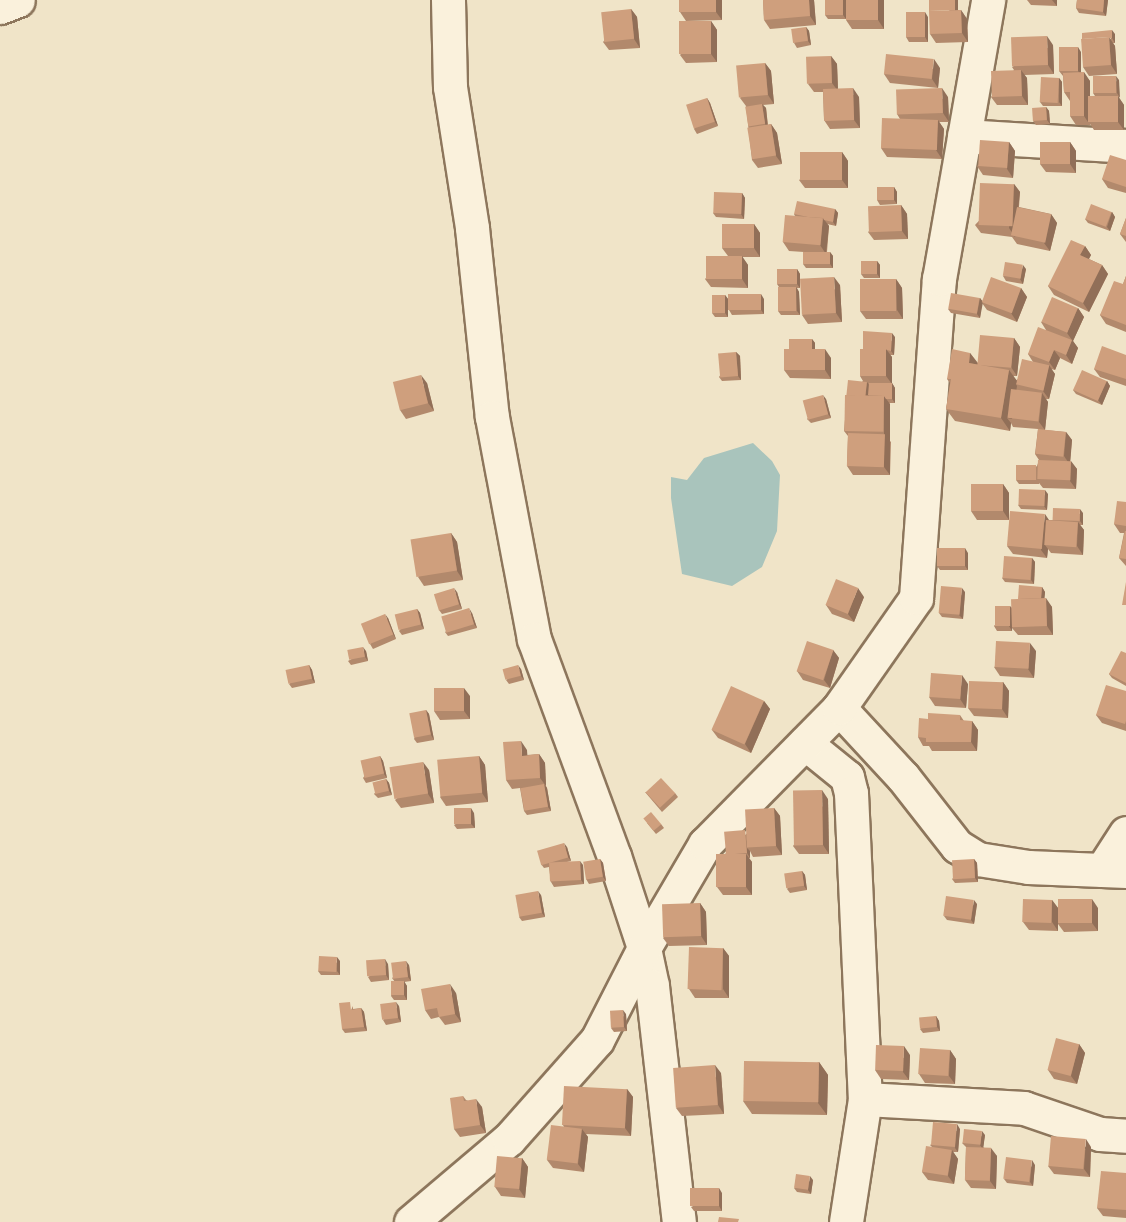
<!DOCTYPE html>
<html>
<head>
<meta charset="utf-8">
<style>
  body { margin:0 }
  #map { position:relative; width:1126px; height:1222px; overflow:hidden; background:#f0e4c8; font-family:"Libre Baskerville",serif }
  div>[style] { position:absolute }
  .water>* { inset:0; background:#a9c4bc }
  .roads { filter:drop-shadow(2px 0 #8d765c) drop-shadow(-2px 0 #8d765c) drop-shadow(0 2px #8d765c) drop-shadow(0 -2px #8d765c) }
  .minor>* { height:33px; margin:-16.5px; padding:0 16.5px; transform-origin:16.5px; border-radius:16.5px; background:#faf1dc }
  .wall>* { inset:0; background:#b2896c }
  .shaded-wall>* { inset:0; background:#916f58 }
  .building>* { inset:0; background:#cf9f7d; transform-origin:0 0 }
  span { translate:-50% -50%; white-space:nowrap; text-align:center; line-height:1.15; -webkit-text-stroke:6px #f7eed8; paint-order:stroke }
</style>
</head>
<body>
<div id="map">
  <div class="water">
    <div style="clip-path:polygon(753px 443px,772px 461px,780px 475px,777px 531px,762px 567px,732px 586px,682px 574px,671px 498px,671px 477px,687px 480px,704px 458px)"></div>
  </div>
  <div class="roads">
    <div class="minor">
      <div style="left:448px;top:0;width:87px;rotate:88.7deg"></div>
      <div style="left:450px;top:87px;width:143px;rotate:81.1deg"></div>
      <div style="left:472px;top:228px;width:190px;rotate:84deg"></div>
      <div style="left:492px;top:417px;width:226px;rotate:79.3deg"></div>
      <div style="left:534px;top:639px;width:231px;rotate:69.8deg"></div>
      <div style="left:614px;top:856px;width:97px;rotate:71.9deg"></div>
      <div style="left:644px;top:948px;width:39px;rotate:78deg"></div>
      <div style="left:652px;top:986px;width:238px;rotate:83.5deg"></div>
      <div style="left:0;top:7px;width:19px;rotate:-21deg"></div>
      <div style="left:964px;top:136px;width:162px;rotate:3.5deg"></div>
      <div style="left:839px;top:708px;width:94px;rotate:47.2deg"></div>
      <div style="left:903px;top:777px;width:88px;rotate:52deg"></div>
      <div style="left:957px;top:846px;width:25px;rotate:32deg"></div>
      <div style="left:978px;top:859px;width:51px;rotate:9.1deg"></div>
      <div style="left:1028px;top:867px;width:98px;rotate:2.3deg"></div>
      <div style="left:805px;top:743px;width:54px;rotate:39deg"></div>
      <div style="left:847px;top:777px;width:16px;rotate:76deg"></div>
      <div style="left:851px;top:793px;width:306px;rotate:87.4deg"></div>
      <div style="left:865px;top:1099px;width:124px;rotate:98.8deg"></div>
      <div style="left:1102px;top:870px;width:44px;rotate:-57deg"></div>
      <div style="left:865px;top:1099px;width:159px;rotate:3.2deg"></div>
      <div style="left:1024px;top:1108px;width:80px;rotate:18.9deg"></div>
      <div style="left:1100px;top:1134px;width:26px;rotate:4deg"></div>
      <div style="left:411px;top:1222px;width:128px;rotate:-40.3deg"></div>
      <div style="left:509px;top:1139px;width:132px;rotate:-48.4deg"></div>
      <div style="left:597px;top:1040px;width:103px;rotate:-62.9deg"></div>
      <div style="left:644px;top:948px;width:121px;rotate:-59.6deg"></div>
      <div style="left:705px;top:844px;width:191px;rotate:-45.4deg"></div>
      <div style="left:839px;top:708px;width:134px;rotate:-55deg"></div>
      <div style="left:916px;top:598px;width:320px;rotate:-85.9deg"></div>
      <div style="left:939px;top:279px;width:283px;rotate:-80deg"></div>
    </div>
  </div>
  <div class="wall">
    <div style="clip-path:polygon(722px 0,722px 20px,686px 21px,680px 12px)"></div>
    <div style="clip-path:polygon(763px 0,814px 0,816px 25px,770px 29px,764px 20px)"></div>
    <div style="clip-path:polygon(846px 0,846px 19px,828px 19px,825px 15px)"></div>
    <div style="clip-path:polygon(884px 0,884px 29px,852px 29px,846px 20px)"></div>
    <div style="clip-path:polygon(958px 0,958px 10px,961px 10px,967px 19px,968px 42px,936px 43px,930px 34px)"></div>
    <div style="clip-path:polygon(1027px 0,1057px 0,1057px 6px,1031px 5px)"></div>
    <div style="clip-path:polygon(1077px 0,1108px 0,1106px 16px,1079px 13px,1076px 8px)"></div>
    <div style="clip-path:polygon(631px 9px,637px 17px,640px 48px,609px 50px,603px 42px)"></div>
    <div style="clip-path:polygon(928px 17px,928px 42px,909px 42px,906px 37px)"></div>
    <div style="clip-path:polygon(711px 21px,717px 30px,717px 62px,686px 63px,680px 55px)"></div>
    <div style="clip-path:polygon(806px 27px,809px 31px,811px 45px,797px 48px,794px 43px)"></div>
    <div style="clip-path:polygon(1115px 34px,1115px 43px,1113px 43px,1115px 46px,1117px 74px,1089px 76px,1083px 67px)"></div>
    <div style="clip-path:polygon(1053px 45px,1054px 74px,1024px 75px,1027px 78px,1028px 105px,997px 105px,991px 97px,1014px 70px,1012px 67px)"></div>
    <div style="clip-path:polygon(1081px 52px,1081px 72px,1090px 81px,1090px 96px,1095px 96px,1093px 93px,1119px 80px,1119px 98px,1124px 105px,1124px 130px,1094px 130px,1090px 124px,1090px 125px,1076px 125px,1070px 116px,1070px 101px,1064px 92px,1063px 76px,1059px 71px)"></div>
    <div style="clip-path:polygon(831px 56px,837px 64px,838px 89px,859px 97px,860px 128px,830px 129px,824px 120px,823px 92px,814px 92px,808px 84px)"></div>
    <div style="clip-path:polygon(765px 63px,771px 71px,774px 104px,763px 105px,766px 108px,768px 125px,771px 124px,777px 133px,782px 164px,758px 168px,752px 160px,746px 106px,740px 98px)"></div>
    <div style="clip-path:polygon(940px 68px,938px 88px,890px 83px,884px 74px)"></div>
    <div style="clip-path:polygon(1059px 78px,1062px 82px,1062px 106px,1043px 106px,1040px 102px)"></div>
    <div style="clip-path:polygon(948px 97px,949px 122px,939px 122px,944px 129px,942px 159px,887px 157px,881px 148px,900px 119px,897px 114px)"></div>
    <div style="clip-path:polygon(707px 98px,710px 103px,718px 126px,697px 134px,694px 129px)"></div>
    <div style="clip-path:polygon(1046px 107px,1049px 111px,1050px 124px,1036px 125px,1033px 121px)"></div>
    <div style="clip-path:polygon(1009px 142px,1015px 151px,1013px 178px,983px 175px,977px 166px)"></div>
    <div style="clip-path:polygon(1070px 142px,1076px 151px,1076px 173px,1046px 172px,1040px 164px)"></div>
    <div style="clip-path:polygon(842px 152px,848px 161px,848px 188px,805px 188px,799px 180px)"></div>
    <div style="clip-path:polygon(1126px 160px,1126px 193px,1108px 188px,1102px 179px)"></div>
    <div style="clip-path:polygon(1014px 184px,1020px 192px,1019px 207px,1051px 214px,1057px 223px,1050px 251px,1017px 244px,1012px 237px,981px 233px,975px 225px)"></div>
    <div style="clip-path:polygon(894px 187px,897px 192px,897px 204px,880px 205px,877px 200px)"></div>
    <div style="clip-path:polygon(742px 193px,745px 198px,744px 219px,716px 217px,713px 213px)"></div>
    <div style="clip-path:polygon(901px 205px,907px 214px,908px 239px,874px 240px,868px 232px)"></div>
    <div style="clip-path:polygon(835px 209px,838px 213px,836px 226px,827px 224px,829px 226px,827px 252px,830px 252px,833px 256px,833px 268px,806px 268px,803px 264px,804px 252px,789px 251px,783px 242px,795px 216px,794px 214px)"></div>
    <div style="clip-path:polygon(1112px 212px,1115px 217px,1110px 231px,1088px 223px,1085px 219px)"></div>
    <div style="clip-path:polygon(1126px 218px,1126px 242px,1120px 234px)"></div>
    <div style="clip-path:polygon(754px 224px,760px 233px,760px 257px,742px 257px,748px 265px,748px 288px,711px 287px,705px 279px,728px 256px,722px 248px)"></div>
    <div style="clip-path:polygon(1085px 246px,1091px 255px,1089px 259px,1102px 265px,1108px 274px,1089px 312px,1054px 295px,1048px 286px)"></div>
    <div style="clip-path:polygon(877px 261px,880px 265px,880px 278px,864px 278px,861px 274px)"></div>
    <div style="clip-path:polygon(797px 269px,800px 274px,800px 288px,797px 288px,799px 292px,800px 315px,781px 315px,778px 311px,779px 287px,777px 284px)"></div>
    <div style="clip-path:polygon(1026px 269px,1023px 284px,1006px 281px,1003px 276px)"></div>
    <div style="clip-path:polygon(1126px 276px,1126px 332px,1106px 324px,1100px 315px,1123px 284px)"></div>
    <div style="clip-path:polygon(896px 279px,902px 288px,903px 319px,866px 319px,860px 311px)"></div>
    <div style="clip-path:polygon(840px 285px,842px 322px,808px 324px,802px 315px)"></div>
    <div style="clip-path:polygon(1021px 288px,1027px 297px,1017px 322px,987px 310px,982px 303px,980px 318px,951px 313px,948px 309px,980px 298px,982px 301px)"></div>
    <div style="clip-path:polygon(725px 295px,728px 299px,728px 317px,715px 317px,712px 313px)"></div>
    <div style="clip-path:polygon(764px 299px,764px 314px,732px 315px,729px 310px)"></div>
    <div style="clip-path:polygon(1078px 308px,1084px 317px,1073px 341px,1078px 348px,1072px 364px,1060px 358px,1055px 370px,1051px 369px,1055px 374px,1049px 399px,1046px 399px,1048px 402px,1045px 430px,1066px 432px,1072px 440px,1070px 461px,1077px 469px,1076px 489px,1043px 488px,1039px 483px,1039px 484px,1019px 484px,1016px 480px,1037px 466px,1039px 460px,1035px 454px,1038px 429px,1013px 427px,1011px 423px,1010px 431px,955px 421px,946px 409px,950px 383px,947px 379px,970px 353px,978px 363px,1014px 338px,1020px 347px,1017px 376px,1013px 376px,1016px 381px,1033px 362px,1028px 354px,1046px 330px,1041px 322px)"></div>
    <div style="clip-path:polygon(895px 337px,894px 355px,890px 355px,892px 357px,892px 383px,895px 388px,895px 403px,889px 403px,890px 404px,889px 440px,891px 442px,890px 475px,853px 475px,847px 466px,848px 436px,844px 431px,847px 395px,863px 381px,860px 376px)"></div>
    <div style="clip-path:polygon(812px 339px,815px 343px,815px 349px,831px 358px,831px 379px,790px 378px,784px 370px,789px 349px)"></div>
    <div style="clip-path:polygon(736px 352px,740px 356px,741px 380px,722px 381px,719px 377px)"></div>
    <div style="clip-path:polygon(1126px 355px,1126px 386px,1100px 377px,1094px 369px)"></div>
    <div style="clip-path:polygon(1107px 381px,1110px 386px,1102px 405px,1076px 394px,1073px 390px)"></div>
    <div style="clip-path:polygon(427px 383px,434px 411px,406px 419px,400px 410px)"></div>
    <div style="clip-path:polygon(826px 399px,831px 418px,811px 423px,807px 419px)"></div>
    <div style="clip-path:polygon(1003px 484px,1009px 493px,1009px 520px,977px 520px,971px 511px)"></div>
    <div style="clip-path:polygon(1048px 494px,1047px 510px,1021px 509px,1018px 505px)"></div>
    <div style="clip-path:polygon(1126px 502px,1126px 566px,1119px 558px,1124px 533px,1120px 533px,1114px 524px)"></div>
    <div style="clip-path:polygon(1083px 513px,1083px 525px,1080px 525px,1084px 530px,1083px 555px,1051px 553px,1048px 549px,1047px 558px,1013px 554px,1007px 546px,1049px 520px,1053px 520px)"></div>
    <div style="clip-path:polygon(451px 533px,457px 542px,463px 580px,424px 586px,418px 577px)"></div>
    <div style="clip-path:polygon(968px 553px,968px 570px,940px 570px,937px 566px)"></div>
    <div style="clip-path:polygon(1032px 558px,1035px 562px,1034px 584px,1005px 582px,1002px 578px)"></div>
    <div style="clip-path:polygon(1042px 587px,1045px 592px,1044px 598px,1052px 607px,1053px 635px,1018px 635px,1012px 628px,1012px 631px,997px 631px,994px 626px,1010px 606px,1011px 608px,1018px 599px)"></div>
    <div style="clip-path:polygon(457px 592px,462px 609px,442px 614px,439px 610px)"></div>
    <div style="clip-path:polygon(965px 592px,963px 619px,942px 617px,939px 613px)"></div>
    <div style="clip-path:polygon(864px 597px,854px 622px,832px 614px,826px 605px)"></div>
    <div style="clip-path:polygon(417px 609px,420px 613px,424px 629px,402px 635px,399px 631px)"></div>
    <div style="clip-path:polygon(472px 613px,477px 628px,448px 636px,445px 632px)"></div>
    <div style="clip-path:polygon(388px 618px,396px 639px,373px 649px,370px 644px)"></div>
    <div style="clip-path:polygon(833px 650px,839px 658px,830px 688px,803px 680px,797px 671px)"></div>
    <div style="clip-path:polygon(366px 651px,368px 661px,351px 665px,348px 661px)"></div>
    <div style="clip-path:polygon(1036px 651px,1034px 678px,1000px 676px,994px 667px)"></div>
    <div style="clip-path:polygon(1126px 653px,1126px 686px,1112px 678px,1109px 674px)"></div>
    <div style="clip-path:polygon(309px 665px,312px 670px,315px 683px,292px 688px,289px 684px)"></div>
    <div style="clip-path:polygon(521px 669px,524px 680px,509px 684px,506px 680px)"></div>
    <div style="clip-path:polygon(1003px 682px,1009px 691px,1008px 718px,974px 716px,968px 708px)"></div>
    <div style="clip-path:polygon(968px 684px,966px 708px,935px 706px,929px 697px)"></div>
    <div style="clip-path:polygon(1126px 691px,1126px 731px,1102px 723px,1096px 715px)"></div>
    <div style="clip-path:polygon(470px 696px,470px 719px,440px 720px,434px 711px)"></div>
    <div style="clip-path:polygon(764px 701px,770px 709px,751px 753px,718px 738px,712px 730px)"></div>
    <div style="clip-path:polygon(426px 710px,429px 714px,434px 740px,417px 743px,414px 739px)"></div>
    <div style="clip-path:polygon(960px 715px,964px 721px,972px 721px,978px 730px,977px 751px,932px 751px,929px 746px,923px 746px,918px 737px,928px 719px)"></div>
    <div style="clip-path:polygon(527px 750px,527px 755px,539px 754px,545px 763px,546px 786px,547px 788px,551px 811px,527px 815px,524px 811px,520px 788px,512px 789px,506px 780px)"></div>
    <div style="clip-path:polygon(380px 756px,383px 761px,387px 778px,366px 783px,363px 778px)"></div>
    <div style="clip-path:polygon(479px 756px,485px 765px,488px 802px,446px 806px,440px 797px)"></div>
    <div style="clip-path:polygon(429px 770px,434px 803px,401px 808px,395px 800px)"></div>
    <div style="clip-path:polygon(386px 779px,389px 783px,392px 795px,378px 798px,374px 794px)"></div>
    <div style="clip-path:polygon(645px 792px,675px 793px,678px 797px,662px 812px)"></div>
    <div style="clip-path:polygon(828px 799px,829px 854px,799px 854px,793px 846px)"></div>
    <div style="clip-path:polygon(774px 808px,780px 816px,782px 855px,753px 857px,750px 851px,750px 858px,749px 858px,752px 862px,752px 895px,723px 895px,717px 887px,725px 854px)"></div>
    <div style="clip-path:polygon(474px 813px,475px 828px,457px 829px,454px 825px)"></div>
    <div style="clip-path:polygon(647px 823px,661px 824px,664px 828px,656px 834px)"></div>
    <div style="clip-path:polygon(567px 847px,571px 861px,567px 862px,583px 865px,584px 884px,554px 887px,551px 882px,549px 867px,544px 868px,541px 864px)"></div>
    <div style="clip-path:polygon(600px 859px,603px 863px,606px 881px,589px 884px,586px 879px)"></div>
    <div style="clip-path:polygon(974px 859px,977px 863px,978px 882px,955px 883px,952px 879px)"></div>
    <div style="clip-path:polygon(802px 871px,805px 875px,807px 890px,790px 893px,787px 889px)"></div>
    <div style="clip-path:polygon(541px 895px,545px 917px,522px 921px,519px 917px)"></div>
    <div style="clip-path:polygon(1052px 900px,1058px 908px,1098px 908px,1098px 931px,1064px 932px,1058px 924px,1058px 915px,1058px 931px,1029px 930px,1023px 922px)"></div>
    <div style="clip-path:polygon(700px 903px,706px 912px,707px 945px,669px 946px,663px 938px)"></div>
    <div style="clip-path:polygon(977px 904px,974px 924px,947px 920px,944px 916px)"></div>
    <div style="clip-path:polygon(723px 948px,729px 956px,729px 998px,695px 998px,689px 989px)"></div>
    <div style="clip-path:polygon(340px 961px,340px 975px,321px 975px,318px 971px)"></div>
    <div style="clip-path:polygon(388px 964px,389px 980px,371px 982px,368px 977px)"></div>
    <div style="clip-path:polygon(409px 965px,411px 981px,404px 982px,407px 986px,407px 1000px,394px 1000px,391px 996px,395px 982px,392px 978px)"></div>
    <div style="clip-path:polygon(456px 993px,461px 1022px,445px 1025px,439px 1017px,431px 1019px,425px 1010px)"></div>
    <div style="clip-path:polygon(353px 1006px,353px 1009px,361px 1008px,364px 1012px,367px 1031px,345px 1033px,342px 1029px)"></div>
    <div style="clip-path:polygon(399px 1006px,401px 1022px,386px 1025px,383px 1020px)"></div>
    <div style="clip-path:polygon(626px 1014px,627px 1031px,614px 1032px,611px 1028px)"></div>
    <div style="clip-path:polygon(936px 1016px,939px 1021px,940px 1031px,923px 1033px,920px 1029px)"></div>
    <div style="clip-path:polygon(1079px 1044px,1085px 1053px,1077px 1084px,1054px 1079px,1048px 1070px)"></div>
    <div style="clip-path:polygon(950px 1050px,956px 1059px,955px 1084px,925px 1083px,919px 1074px)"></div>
    <div style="clip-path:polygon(910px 1055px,909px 1080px,881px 1079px,875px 1070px)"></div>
    <div style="clip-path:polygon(819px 1062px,828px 1075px,827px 1115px,752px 1114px,743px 1101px)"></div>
    <div style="clip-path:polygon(721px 1073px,724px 1114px,682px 1116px,676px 1108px)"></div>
    <div style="clip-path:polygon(627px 1089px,633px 1097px,631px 1136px,586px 1134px,588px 1137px,584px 1172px,553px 1168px,547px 1160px,564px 1127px,563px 1125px)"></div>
    <div style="clip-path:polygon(463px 1096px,466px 1100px,482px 1107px,486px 1133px,460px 1137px,454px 1129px)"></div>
    <div style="clip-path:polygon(960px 1129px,958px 1152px,953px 1152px,958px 1159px,954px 1184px,928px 1180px,922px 1172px,932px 1147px,930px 1145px)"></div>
    <div style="clip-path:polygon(985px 1135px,983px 1147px,997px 1156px,996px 1189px,971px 1188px,965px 1180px,966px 1147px,962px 1143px)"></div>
    <div style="clip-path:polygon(1091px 1147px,1090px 1177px,1054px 1174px,1048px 1166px)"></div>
    <div style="clip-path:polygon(522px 1158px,528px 1167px,525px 1198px,501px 1196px,495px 1187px)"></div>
    <div style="clip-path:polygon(1035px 1165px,1033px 1186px,1007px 1183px,1004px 1179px)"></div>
    <div style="clip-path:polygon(1126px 1173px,1126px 1218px,1103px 1216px,1097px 1208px)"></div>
    <div style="clip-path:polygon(813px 1180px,811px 1194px,797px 1192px,794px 1188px)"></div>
    <div style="clip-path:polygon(722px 1193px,722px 1211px,694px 1211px,691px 1207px)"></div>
  </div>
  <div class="shaded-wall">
    <div style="clip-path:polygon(716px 0,722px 0,722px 20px,716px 12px)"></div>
    <div style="clip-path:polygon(809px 0,814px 0,816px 25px,810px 16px)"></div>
    <div style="clip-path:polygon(843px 0,846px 0,846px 19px,843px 15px)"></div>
    <div style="clip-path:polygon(878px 0,884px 0,884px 29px,878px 20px)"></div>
    <div style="clip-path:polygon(955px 0,958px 0,958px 17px,955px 12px)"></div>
    <div style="clip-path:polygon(1052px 0,1057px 0,1057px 6px)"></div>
    <div style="clip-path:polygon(1104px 0,1108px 0,1106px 16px,1103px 12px)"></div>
    <div style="clip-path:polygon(631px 9px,637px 17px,640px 48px,634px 39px)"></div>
    <div style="clip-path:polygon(961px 10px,967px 19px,968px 42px,962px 33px)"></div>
    <div style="clip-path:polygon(925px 12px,928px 17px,928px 42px,925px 37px)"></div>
    <div style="clip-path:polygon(711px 21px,717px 30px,717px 62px,711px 54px)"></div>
    <div style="clip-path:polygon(806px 27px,809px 31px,811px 45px,808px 41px)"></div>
    <div style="clip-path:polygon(1112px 30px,1115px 34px,1115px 43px,1112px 38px)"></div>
    <div style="clip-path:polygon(1047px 36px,1053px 45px,1054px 74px,1048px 65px)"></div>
    <div style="clip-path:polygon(1109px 37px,1115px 46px,1117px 74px,1111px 65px)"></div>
    <div style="clip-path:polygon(1078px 47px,1081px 52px,1081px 75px,1078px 71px)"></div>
    <div style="clip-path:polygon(831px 56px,837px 64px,838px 91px,832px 83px)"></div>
    <div style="clip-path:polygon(934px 59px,940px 68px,938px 88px,932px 79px)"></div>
    <div style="clip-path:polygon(765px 63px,771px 71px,774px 104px,768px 95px)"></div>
    <div style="clip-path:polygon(1021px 70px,1027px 78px,1028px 105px,1022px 96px)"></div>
    <div style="clip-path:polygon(1084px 72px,1090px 81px,1090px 122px,1088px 122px,1090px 125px,1084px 116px)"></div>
    <div style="clip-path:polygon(1116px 76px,1119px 80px,1120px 98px,1117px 93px)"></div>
    <div style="clip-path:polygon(1059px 78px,1062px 82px,1062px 106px,1059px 102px)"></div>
    <div style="clip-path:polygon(853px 88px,859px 97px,860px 128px,854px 120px)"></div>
    <div style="clip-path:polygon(942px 88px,948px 97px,949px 122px,943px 113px)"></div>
    <div style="clip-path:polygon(1118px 96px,1124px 105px,1124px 130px,1118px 122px)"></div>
    <div style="clip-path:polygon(707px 98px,710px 103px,718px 126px,715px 122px)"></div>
    <div style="clip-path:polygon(762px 104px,766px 108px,768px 129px,765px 124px)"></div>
    <div style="clip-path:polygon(1046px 107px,1049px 111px,1050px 124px,1047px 120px)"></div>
    <div style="clip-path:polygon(938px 120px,944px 129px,942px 159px,936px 150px)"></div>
    <div style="clip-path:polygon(771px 124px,777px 133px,782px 164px,776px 156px)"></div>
    <div style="clip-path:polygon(1009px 142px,1015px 151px,1013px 178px,1007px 169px)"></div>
    <div style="clip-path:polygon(1070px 142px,1076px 151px,1076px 173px,1070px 164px)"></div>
    <div style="clip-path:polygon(842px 152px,848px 161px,848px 188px,842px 180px)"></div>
    <div style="clip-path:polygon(1014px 184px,1020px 192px,1015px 237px,1009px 228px)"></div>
    <div style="clip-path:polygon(894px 187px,897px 192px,897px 204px,894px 200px)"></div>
    <div style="clip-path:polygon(742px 193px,745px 198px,744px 219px,741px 214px)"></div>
    <div style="clip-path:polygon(901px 205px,907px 214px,908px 239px,902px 231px)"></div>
    <div style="clip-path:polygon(835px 209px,838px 213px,836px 226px,833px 222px)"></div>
    <div style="clip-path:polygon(1112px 212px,1115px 217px,1110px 231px,1107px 227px)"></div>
    <div style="clip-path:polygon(1051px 214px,1057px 223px,1050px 251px,1044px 243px)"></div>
    <div style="clip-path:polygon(823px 218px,829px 226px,826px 254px,820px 245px)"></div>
    <div style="clip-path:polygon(754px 224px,760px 233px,760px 257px,754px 248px)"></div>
    <div style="clip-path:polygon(1085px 246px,1091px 255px,1086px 264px,1080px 255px)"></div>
    <div style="clip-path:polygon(830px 252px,833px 256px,833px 268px,830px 264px)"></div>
    <div style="clip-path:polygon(742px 256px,748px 265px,748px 288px,742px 279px)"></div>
    <div style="clip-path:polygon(877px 261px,880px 265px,880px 278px,877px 274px)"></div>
    <div style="clip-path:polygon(1023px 265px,1026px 269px,1023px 284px,1020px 279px)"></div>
    <div style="clip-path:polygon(1102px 265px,1108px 274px,1089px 312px,1083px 303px)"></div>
    <div style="clip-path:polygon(797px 269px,800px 274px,800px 288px,797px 284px)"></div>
    <div style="clip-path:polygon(834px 277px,840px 285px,842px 322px,836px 313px)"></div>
    <div style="clip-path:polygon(896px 279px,902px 288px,903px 319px,897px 310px)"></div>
    <div style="clip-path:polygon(796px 287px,799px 292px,800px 315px,797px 311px)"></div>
    <div style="clip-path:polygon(1021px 288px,1027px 297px,1017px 322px,1011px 313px)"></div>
    <div style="clip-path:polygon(761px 294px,764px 299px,764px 314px,761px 310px)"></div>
    <div style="clip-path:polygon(725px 295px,728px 299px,728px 317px,725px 313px)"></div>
    <div style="clip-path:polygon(980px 298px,983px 302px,980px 318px,977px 314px)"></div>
    <div style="clip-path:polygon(1078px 308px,1084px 317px,1073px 341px,1078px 348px,1072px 364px,1066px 355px,1072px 340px,1067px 333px)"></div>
    <div style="clip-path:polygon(892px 333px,895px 337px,894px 355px,891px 351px)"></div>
    <div style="clip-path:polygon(1014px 338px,1020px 347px,1017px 376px,1011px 367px)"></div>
    <div style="clip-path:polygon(812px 339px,815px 343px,815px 355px,812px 351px)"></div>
    <div style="clip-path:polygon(825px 349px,831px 358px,831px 379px,825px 370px)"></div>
    <div style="clip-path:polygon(886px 349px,892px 357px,892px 384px,886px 376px)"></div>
    <div style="clip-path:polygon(1054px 350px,1060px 358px,1055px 370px,1049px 362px)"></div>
    <div style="clip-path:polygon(736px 352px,740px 356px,741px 380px,738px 376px)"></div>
    <div style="clip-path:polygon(970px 353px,979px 365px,969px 363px)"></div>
    <div style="clip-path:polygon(1049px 365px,1055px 374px,1049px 399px,1043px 391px)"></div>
    <div style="clip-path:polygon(1009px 370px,1018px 382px,1016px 384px,1017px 386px,1012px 419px,1007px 418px,1011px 423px,1010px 431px,1001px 418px)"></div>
    <div style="clip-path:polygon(421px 375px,427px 383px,434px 411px,428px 403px)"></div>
    <div style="clip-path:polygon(1107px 381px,1110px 386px,1102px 405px,1098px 400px)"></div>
    <div style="clip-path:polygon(867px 382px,870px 386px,868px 401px,865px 397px)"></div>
    <div style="clip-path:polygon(892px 383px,895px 388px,895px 403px,892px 399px)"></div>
    <div style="clip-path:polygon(1042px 393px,1048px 402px,1045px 430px,1039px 422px)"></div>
    <div style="clip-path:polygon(823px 395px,826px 399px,831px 418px,828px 414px)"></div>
    <div style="clip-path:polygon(884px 396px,890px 404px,890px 475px,884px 467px)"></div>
    <div style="clip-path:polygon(1066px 432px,1072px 440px,1070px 465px,1064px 456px)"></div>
    <div style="clip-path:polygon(1071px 461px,1077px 469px,1076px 489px,1070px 481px)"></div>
    <div style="clip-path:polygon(1003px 484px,1009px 493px,1009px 520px,1003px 511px)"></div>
    <div style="clip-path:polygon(1045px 490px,1048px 494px,1047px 510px,1044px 506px)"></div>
    <div style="clip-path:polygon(1080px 509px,1083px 513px,1083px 525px,1080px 521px)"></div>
    <div style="clip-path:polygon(1045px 514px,1051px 523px,1045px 545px,1048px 549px,1047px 558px,1041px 550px)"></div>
    <div style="clip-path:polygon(1078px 522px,1084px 530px,1083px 555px,1077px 546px)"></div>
    <div style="clip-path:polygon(451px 533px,457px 542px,463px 580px,457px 571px)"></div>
    <div style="clip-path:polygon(965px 548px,968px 553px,968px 570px,965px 566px)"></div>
    <div style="clip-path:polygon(1032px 558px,1035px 562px,1034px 584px,1031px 580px)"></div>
    <div style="clip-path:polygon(1042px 587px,1045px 592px,1044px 606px,1041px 602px)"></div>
    <div style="clip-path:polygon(454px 588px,457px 592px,462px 609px,459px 604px)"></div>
    <div style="clip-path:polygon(858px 588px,864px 597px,854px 622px,848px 614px)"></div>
    <div style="clip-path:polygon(962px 588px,965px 592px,963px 619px,959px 615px)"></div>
    <div style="clip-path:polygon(1046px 598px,1052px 607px,1053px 635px,1047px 626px)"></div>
    <div style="clip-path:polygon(1010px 606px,1013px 610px,1012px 631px,1009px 626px)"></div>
    <div style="clip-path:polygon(469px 608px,472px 613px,477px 628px,474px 624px)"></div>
    <div style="clip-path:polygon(417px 609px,420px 613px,424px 629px,421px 625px)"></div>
    <div style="clip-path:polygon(385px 614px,388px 618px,396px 639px,393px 634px)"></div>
    <div style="clip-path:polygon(1030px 643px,1036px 651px,1034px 678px,1028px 669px)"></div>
    <div style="clip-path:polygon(363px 647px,366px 651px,368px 661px,365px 657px)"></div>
    <div style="clip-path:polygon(833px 650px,839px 658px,830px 688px,824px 680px)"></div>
    <div style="clip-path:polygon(309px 665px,312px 670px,315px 683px,312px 679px)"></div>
    <div style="clip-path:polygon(518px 665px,521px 669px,524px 680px,521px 676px)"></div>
    <div style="clip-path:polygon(962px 675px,968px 684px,966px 708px,960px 699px)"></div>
    <div style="clip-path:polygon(1003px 682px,1009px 691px,1008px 718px,1002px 709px)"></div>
    <div style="clip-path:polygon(464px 688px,470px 696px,470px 719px,464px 711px)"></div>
    <div style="clip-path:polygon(764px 701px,770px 709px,751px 753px,745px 744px)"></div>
    <div style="clip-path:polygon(426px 710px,429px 714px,434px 740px,431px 735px)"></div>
    <div style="clip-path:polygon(972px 721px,978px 730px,977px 751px,971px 742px)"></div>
    <div style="clip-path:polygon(521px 741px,527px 750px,528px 764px,522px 756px)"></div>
    <div style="clip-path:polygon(539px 754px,545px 763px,546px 786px,540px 778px)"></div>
    <div style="clip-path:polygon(380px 756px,383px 761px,387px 778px,384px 774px)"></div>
    <div style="clip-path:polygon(479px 756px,485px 765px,488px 802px,482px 793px)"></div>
    <div style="clip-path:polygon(423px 762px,429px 770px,434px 803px,428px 794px)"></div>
    <div style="clip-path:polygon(386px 779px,389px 783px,392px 795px,389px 791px)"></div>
    <div style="clip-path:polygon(544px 784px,547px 788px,551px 811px,548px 807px)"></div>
    <div style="clip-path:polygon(822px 790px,828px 799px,829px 854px,823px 845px)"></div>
    <div style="clip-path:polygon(471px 808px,474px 813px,475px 828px,471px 824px)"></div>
    <div style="clip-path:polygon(774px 808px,780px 816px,782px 855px,776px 846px)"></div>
    <div style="clip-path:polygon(745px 830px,747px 848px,750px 851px,750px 858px,747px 853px)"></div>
    <div style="clip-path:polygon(564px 843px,567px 847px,571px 861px,568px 857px)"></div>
    <div style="clip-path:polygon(746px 854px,752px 862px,752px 895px,746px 887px)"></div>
    <div style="clip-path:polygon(600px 859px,603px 863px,606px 881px,603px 877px)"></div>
    <div style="clip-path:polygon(974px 859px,977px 863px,978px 882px,975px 878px)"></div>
    <div style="clip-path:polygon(580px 861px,583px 865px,584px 884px,581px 880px)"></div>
    <div style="clip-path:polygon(802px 871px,805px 875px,807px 890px,804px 886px)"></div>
    <div style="clip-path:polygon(538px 891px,541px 895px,545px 917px,542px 913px)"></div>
    <div style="clip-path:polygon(1092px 899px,1098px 908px,1098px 931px,1092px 923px)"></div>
    <div style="clip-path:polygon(974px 900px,977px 904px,974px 924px,971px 920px)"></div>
    <div style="clip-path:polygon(1052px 900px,1058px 908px,1058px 931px,1052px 922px)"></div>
    <div style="clip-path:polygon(700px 903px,706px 912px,707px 945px,701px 936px)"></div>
    <div style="clip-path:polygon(723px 948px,729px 956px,729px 998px,723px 989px)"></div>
    <div style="clip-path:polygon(337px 957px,340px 961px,340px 975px,337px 971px)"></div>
    <div style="clip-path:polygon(385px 959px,388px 964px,389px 980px,386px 975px)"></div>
    <div style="clip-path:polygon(406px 961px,409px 965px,411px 981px,408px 977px)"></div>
    <div style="clip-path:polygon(404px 981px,407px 986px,407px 1000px,404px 995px)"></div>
    <div style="clip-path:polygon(450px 984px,456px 993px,461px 1022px,455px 1014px)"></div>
    <div style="clip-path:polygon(396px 1002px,399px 1006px,401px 1022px,398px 1018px)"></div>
    <div style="clip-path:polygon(361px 1008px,364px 1012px,367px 1031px,364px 1027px)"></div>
    <div style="clip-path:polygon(623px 1010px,626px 1014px,627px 1031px,624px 1027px)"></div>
    <div style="clip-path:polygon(936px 1016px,939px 1021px,940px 1031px,937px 1027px)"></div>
    <div style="clip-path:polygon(1079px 1044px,1085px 1053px,1077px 1084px,1071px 1076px)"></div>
    <div style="clip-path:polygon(904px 1046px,910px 1055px,909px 1080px,903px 1072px)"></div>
    <div style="clip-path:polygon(950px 1050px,956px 1059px,955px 1084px,949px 1076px)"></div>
    <div style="clip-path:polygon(819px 1062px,828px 1075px,827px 1115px,818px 1103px)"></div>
    <div style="clip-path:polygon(715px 1065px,721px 1073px,724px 1114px,718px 1105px)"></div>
    <div style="clip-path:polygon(627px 1089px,633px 1097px,631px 1136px,625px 1128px)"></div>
    <div style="clip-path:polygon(476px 1099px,482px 1107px,486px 1133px,480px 1125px)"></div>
    <div style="clip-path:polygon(957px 1124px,960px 1129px,958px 1152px,955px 1148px)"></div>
    <div style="clip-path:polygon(582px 1129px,588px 1137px,584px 1172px,578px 1164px)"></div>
    <div style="clip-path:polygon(982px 1131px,985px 1135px,983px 1150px,980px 1145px)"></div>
    <div style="clip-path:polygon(1086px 1139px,1091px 1147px,1090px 1177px,1084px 1169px)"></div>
    <div style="clip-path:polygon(991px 1148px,997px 1156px,996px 1189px,990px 1181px)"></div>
    <div style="clip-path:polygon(952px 1150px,958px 1159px,954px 1184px,948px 1176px)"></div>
    <div style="clip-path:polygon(522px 1158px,528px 1167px,525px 1198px,519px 1189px)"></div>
    <div style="clip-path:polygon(1032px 1160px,1035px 1165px,1033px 1186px,1030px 1182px)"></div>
    <div style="clip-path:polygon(810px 1176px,813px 1180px,811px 1194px,808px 1190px)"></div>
    <div style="clip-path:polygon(719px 1188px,722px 1193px,722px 1211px,719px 1206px)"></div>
  </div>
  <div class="building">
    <div style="left:679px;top:0;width:37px;height:12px"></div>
    <div style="clip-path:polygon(763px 0,809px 0,810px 16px,764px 20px)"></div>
    <div style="left:825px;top:0;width:18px;height:15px"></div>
    <div style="left:846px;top:0;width:32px;height:20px"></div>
    <div style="clip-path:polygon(929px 0,955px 0,955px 10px,929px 11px,929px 12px)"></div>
    <div style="clip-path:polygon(1077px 0,1104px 0,1103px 12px,1076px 8px)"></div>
    <div style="left:631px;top:9px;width:30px;height:30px;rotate:84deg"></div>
    <div style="left:961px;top:10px;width:23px;height:32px;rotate:88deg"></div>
    <div style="left:906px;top:12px;width:19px;height:25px"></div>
    <div style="left:711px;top:21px;width:33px;height:32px;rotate:90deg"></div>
    <div style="left:806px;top:27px;width:14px;height:15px;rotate:82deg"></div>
    <div style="clip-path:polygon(1112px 30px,1112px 38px,1109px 38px,1109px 37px,1082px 39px,1082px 33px)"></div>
    <div style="left:1047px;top:36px;width:29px;height:36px;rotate:88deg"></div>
    <div style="left:1109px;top:37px;width:28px;height:28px;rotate:86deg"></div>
    <div style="left:1078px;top:47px;width:24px;height:19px;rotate:90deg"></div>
    <div style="left:886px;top:54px;width:48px;height:20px;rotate:6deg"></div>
    <div style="left:831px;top:56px;width:27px;height:25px;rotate:88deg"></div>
    <div style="left:765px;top:63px;width:32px;height:29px;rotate:85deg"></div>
    <div style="left:1021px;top:70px;width:26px;height:30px;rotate:88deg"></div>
    <div style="clip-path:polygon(1084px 72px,1084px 116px,1070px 116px,1070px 92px,1064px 92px,1063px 73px)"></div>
    <div style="left:1093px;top:76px;width:23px;height:17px"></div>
    <div style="left:1041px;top:77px;width:18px;height:25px;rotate:3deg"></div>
    <div style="left:853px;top:88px;width:32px;height:30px;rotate:88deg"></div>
    <div style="left:942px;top:88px;width:25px;height:46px;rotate:88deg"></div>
    <div style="left:1088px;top:96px;width:30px;height:26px"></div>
    <div style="left:707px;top:98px;width:25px;height:22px;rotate:72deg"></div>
    <div style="left:762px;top:104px;width:20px;height:17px;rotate:81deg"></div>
    <div style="left:1046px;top:107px;width:13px;height:14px;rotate:86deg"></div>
    <div style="left:882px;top:118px;width:56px;height:30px;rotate:2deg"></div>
    <div style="left:771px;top:124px;width:32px;height:24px;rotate:81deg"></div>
    <div style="left:980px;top:140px;width:29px;height:26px;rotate:4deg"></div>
    <div style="left:1040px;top:142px;width:30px;height:22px"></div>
    <div style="left:800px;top:152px;width:42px;height:28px"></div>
    <div style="clip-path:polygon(1110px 155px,1126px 160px,1126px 187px,1102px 179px)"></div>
    <div style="left:980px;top:183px;width:34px;height:42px;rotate:2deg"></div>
    <div style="left:894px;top:187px;width:13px;height:17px;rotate:90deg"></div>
    <div style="left:714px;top:192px;width:28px;height:21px;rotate:2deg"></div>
    <div style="clip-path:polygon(797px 201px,835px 209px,833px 222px,824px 220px,823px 218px,808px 217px,794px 214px)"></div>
    <div style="left:1091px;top:204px;width:22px;height:16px;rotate:21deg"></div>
    <div style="left:901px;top:205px;width:26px;height:33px;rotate:88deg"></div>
    <div style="left:1017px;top:207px;width:35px;height:29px;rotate:12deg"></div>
    <div style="left:785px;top:215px;width:38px;height:27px;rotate:5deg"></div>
    <div style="clip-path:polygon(1126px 218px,1126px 236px,1120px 234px)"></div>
    <div style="left:722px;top:224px;width:32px;height:24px"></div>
    <div style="clip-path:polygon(1071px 240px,1085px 246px,1080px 255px,1102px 265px,1083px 303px,1048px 286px)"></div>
    <div style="left:803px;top:252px;width:27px;height:12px"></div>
    <div style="left:706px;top:256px;width:36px;height:23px"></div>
    <div style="left:861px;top:261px;width:16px;height:13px"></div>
    <div style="left:1005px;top:262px;width:18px;height:14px;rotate:9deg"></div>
    <div style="left:777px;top:269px;width:20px;height:15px"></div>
    <div style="clip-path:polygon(1126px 276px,1126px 325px,1100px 315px,1114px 281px,1123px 284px)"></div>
    <div style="left:834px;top:277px;width:36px;height:34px;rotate:87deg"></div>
    <div style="left:991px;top:277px;width:32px;height:27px;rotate:20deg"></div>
    <div style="left:860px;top:279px;width:36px;height:32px"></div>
    <div style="left:778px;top:287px;width:18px;height:24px"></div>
    <div style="left:951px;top:293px;width:29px;height:16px;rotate:10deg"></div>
    <div style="left:761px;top:294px;width:16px;height:33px;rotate:90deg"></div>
    <div style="left:712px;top:295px;width:13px;height:18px"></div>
    <div style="left:1052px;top:297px;width:28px;height:27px;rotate:23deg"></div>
    <div style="clip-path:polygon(1038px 327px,1072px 340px,1066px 355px,1054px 350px,1049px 362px,1028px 354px)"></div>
    <div style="clip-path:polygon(863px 331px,892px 333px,891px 351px,887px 350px,886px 349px,863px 349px)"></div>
    <div style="left:980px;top:335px;width:34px;height:30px;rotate:5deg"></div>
    <div style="left:789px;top:339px;width:23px;height:10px"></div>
    <div style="clip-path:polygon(1102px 346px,1126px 355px,1126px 379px,1094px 369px)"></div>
    <div style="left:784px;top:349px;width:41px;height:21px"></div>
    <div style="left:860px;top:349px;width:26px;height:27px"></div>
    <div style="clip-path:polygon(952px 349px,970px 353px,969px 363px,1009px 370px,1001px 418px,946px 409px,951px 379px,947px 379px)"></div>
    <div style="left:736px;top:352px;width:24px;height:18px;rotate:85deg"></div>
    <div style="left:1022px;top:359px;width:28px;height:26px;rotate:13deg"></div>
    <div style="left:1082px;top:370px;width:27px;height:22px;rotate:24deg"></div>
    <div style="left:421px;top:375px;width:29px;height:29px;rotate:76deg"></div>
    <div style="left:848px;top:380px;width:19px;height:15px;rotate:6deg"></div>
    <div style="clip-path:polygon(869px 383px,892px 383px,892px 399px,886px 399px,884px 396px,868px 395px)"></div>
    <div style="left:1011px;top:389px;width:31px;height:29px;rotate:7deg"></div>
    <div style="left:823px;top:395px;width:20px;height:21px;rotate:75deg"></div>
    <div style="left:845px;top:395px;width:39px;height:36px;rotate:1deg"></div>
    <div style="left:1038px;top:429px;width:28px;height:25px;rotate:6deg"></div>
    <div style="left:848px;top:433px;width:37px;height:33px;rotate:2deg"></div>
    <div style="left:1038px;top:460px;width:33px;height:19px;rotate:2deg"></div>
    <div style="left:1016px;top:465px;width:20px;height:15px"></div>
    <div style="left:971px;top:484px;width:32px;height:27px"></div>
    <div style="left:1019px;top:489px;width:26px;height:16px;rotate:2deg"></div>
    <div style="clip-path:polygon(1117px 501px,1126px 502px,1126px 526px,1114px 524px)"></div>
    <div style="left:1053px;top:508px;width:27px;height:12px;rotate:2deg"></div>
    <div style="left:1010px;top:511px;width:35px;height:35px;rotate:5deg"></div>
    <div style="left:1046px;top:520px;width:32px;height:25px;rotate:4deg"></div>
    <div style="clip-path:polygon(1125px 531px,1126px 531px,1126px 559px,1119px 558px)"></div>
    <div style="left:451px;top:533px;width:38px;height:41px;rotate:81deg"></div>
    <div style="left:937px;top:548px;width:28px;height:18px"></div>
    <div style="left:1004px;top:556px;width:28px;height:22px;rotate:4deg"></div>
    <div style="left:836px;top:579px;width:24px;height:28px;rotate:22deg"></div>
    <div style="clip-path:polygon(1126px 582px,1126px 605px,1122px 605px)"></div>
    <div style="clip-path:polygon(1019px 585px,1042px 587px,1041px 598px,1018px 599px)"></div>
    <div style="left:941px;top:586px;width:21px;height:27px;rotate:5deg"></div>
    <div style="left:454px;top:588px;width:17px;height:21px;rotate:73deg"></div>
    <div style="left:1046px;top:598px;width:28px;height:35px;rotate:88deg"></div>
    <div style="left:995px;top:606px;width:15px;height:20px"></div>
    <div style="left:469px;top:608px;width:17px;height:29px;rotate:73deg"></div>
    <div style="left:417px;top:609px;width:16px;height:23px;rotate:76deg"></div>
    <div style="left:385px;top:614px;width:22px;height:26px;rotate:68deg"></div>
    <div style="left:807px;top:641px;width:28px;height:32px;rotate:19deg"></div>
    <div style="left:996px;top:641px;width:34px;height:26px;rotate:3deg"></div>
    <div style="left:363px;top:647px;width:10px;height:16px;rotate:79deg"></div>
    <div style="clip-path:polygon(1121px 651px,1126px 653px,1126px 683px,1109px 674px)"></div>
    <div style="left:309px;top:665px;width:14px;height:24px;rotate:78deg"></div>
    <div style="left:518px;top:665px;width:11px;height:16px;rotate:75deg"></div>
    <div style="left:931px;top:673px;width:31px;height:24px;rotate:4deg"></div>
    <div style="left:969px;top:681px;width:34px;height:27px;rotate:2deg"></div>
    <div style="clip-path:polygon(1106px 685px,1126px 691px,1126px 721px,1125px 724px,1096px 715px)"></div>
    <div style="left:731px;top:686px;width:36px;height:48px;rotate:24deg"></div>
    <div style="left:464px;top:688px;width:23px;height:30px;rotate:90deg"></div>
    <div style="left:426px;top:710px;width:25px;height:17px;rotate:79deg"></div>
    <div style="clip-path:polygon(928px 713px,960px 715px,960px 720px,972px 721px,971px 742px,926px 742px,926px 738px,918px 737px,919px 718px,928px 719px)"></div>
    <div style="clip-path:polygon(521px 741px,522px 756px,539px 754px,540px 778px,506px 780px,503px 742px)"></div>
    <div style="left:380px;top:756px;width:18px;height:20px;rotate:77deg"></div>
    <div style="left:479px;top:756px;width:37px;height:42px;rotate:85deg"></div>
    <div style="left:423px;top:762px;width:32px;height:34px;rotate:81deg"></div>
    <div style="left:661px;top:778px;width:21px;height:21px;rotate:47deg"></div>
    <div style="left:386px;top:779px;width:12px;height:14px;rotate:76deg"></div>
    <div style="left:544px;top:784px;width:23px;height:24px;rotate:80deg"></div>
    <div style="left:822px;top:790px;width:55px;height:29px;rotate:89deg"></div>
    <div style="left:471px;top:808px;width:16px;height:17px;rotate:90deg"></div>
    <div style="left:774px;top:808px;width:38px;height:29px;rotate:87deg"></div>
    <div style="left:651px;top:812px;width:16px;height:10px;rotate:50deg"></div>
    <div style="left:745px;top:830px;width:23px;height:21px;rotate:85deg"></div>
    <div style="left:564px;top:843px;width:15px;height:28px;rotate:74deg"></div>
    <div style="left:716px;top:854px;width:30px;height:33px"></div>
    <div style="left:600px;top:859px;width:18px;height:17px;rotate:81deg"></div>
    <div style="left:974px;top:859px;width:19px;height:22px;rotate:87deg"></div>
    <div style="left:580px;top:861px;width:19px;height:31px;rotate:87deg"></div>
    <div style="left:802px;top:871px;width:15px;height:18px;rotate:82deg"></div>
    <div style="left:538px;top:891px;width:22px;height:23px;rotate:80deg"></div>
    <div style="left:946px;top:896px;width:28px;height:20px;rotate:8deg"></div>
    <div style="left:1023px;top:899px;width:29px;height:23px;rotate:2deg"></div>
    <div style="left:1092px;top:899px;width:24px;height:34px;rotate:90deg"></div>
    <div style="left:700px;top:903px;width:33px;height:38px;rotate:88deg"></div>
    <div style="left:689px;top:947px;width:34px;height:42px;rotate:2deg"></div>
    <div style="left:319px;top:956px;width:18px;height:15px;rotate:3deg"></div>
    <div style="left:385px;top:959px;width:16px;height:19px;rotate:86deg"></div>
    <div style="left:406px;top:961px;width:16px;height:15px;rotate:83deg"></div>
    <div style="left:404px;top:981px;width:14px;height:13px;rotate:90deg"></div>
    <div style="clip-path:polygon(450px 984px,455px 1014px,439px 1017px,437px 1008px,425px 1010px,421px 989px)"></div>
    <div style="clip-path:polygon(350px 1002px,351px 1010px,361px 1008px,364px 1027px,342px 1029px,339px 1003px)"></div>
    <div style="left:396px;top:1002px;width:16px;height:16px;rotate:83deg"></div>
    <div style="left:623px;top:1010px;width:17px;height:13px;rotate:87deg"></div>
    <div style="left:936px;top:1016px;width:11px;height:17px;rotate:85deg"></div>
    <div style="left:1056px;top:1038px;width:24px;height:33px;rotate:15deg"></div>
    <div style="left:876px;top:1045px;width:28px;height:25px;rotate:2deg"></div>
    <div style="left:920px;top:1048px;width:30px;height:26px;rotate:4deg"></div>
    <div style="left:744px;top:1061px;width:75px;height:40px;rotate:1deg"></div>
    <div style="left:715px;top:1065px;width:40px;height:42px;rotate:86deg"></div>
    <div style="left:564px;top:1086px;width:63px;height:39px;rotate:3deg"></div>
    <div style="clip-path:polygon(463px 1096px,464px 1101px,476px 1099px,480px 1125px,454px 1129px,450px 1098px)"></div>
    <div style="left:933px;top:1122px;width:24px;height:23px;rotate:5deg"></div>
    <div style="left:551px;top:1125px;width:31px;height:35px;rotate:7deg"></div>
    <div style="left:964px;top:1129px;width:18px;height:14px;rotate:6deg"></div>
    <div style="left:1051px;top:1136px;width:35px;height:30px;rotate:5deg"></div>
    <div style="left:926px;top:1146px;width:26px;height:26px;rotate:9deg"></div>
    <div style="left:966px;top:1147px;width:25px;height:33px;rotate:2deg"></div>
    <div style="left:497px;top:1156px;width:25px;height:31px;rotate:5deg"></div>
    <div style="left:1006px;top:1157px;width:26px;height:22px;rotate:7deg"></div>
    <div style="clip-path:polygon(1101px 1171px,1126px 1173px,1126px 1210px,1097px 1208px)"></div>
    <div style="left:796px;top:1174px;width:14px;height:14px;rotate:8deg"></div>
    <div style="left:719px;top:1188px;width:18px;height:29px;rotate:90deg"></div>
    <div style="clip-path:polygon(719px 1217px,739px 1219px,738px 1222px,718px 1222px)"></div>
  </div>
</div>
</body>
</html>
